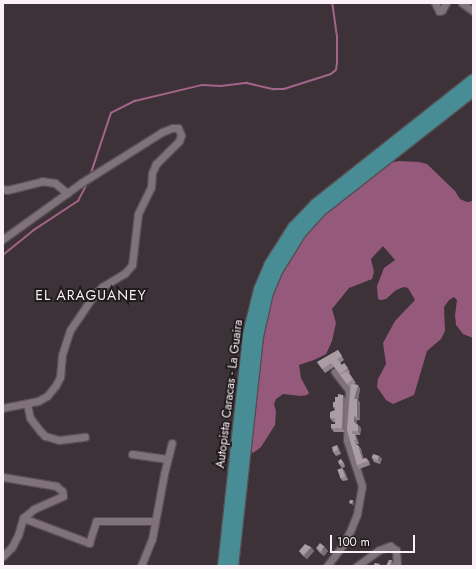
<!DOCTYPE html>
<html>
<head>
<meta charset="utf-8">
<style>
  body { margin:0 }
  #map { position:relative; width:476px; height:569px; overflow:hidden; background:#3d3238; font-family:Jost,sans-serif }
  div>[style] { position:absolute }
  .forest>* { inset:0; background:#95597c }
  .stream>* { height:1.5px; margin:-0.75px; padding:0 0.75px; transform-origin:0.75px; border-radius:0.75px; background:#a26589 }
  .roads { filter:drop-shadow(1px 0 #574e52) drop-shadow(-1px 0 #574e52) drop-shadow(0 1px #574e52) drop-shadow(0 -1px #574e52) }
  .minor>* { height:7px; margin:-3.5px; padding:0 3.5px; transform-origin:3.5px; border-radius:3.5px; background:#7f7279 }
  .trunk>* { height:11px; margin:-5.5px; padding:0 5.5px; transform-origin:5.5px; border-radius:5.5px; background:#488c95 }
  .wall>* { inset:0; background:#93878d }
  .shaded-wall>* { inset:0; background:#786e73 }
  .building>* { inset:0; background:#ab9da4; transform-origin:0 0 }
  span { translate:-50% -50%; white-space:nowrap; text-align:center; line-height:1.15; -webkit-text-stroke:4px #211b1e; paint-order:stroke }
  .street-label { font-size:12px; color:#f9f1f5 }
  .quarter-label { font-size:14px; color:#f9f1f5; letter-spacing:1px }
  .frame { position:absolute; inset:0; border:4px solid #f9f1f5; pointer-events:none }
  .scale { position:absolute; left:330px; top:535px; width:85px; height:18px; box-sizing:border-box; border:2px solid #f9f1f5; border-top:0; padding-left:5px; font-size:12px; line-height:14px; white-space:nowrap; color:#f9f1f5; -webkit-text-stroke:3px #211b1e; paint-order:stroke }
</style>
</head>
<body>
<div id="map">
  <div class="forest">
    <div style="clip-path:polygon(399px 161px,419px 162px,427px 164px,455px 191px,460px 199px,467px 202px,473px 201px,473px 338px,463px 334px,456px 325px,455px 315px,457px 300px,454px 297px,449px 300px,444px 307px,445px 331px,441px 339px,427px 351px,414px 395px,393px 404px,386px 400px,377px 387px,378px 379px,386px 364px,383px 343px,395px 321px,415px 300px,408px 288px,404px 287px,396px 290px,386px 299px,381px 300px,378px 299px,377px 286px,384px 268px,395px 260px,383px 246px,371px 259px,374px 272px,372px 279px,349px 288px,332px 309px,336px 323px,332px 341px,326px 354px,314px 360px,299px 365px,301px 378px,309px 393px,307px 395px,301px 396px,283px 394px,276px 399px,274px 404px,276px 411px,275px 425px,261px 447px,253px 453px,250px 449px,266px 322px,269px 305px,290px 257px,308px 231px,335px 204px,390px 163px)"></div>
  </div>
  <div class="stream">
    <div style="left:91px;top:173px;width:63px;rotate:-71.6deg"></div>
    <div style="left:111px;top:113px;width:27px;rotate:-27deg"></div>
    <div style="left:135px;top:101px;width:69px;rotate:-13.4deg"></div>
    <div style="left:202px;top:85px;width:19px;rotate:3deg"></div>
    <div style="left:221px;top:86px;width:26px;rotate:-7deg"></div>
    <div style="left:247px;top:83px;width:28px;rotate:13deg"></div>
    <div style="left:274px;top:89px;width:10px"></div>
    <div style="left:284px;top:89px;width:49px;rotate:-17.7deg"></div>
    <div style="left:331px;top:74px;width:6px;rotate:-39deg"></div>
    <div style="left:336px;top:70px;width:7px;rotate:-82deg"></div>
    <div style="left:337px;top:63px;width:26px;rotate:-90deg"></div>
    <div style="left:337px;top:37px;width:34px;rotate:-98deg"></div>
    <div style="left:3px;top:255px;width:40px;rotate:-39deg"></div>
    <div style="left:34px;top:230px;width:53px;rotate:-33.4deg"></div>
    <div style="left:78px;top:201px;width:21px;rotate:-62deg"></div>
  </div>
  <div class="roads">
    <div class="minor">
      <div style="left:435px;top:3px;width:9px;rotate:63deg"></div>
      <div style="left:439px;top:11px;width:3px;rotate:-18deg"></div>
      <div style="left:442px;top:10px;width:8px;rotate:-60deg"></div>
      <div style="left:462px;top:3px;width:14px;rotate:36deg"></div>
      <div style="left:3px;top:189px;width:4px;rotate:14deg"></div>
      <div style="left:7px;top:190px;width:36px;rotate:-14deg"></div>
      <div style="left:42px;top:181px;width:13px;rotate:9deg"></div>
      <div style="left:55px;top:183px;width:16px;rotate:40deg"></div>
      <div style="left:3px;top:239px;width:96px;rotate:-35.7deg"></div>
      <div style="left:81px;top:183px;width:96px;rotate:-32.2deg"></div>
      <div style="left:162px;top:132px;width:11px;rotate:-22deg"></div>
      <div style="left:172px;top:128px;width:6px"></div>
      <div style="left:178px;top:128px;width:8px;rotate:67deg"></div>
      <div style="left:181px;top:135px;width:6px;rotate:108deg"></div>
      <div style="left:179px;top:141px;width:33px;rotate:135deg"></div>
      <div style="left:156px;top:164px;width:10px;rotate:114deg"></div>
      <div style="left:152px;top:173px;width:14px;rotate:94deg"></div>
      <div style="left:151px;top:187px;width:30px;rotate:116deg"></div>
      <div style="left:138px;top:214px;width:51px;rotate:96.7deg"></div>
      <div style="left:132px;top:265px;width:11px;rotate:131deg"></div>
      <div style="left:125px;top:273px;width:27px;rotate:149deg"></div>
      <div style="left:102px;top:287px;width:11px;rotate:135deg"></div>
      <div style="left:94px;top:295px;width:42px;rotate:124.4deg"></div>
      <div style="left:70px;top:330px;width:26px;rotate:108deg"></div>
      <div style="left:62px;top:355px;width:22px;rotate:95deg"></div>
      <div style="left:60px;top:377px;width:9px;rotate:117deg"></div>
      <div style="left:56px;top:385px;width:14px;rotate:129deg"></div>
      <div style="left:47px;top:396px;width:10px;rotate:151deg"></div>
      <div style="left:38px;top:401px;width:36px;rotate:169deg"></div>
      <div style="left:27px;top:404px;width:14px;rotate:78deg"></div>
      <div style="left:30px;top:418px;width:16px;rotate:52deg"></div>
      <div style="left:40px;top:431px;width:7px;rotate:45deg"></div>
      <div style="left:45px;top:436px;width:15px;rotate:16deg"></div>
      <div style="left:59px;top:440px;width:26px;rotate:-7deg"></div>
      <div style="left:132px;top:454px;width:36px;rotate:8deg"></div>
      <div style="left:3px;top:477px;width:54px;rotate:9.6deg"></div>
      <div style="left:56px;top:486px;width:8px;rotate:40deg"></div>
      <div style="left:62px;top:491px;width:5px;rotate:79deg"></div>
      <div style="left:63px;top:496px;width:32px;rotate:156deg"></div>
      <div style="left:34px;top:509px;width:14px;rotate:141deg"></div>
      <div style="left:23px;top:518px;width:18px;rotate:106deg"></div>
      <div style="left:18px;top:535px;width:13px;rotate:117deg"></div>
      <div style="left:12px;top:547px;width:13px;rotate:135deg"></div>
      <div style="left:23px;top:518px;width:71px;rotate:20.7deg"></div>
      <div style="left:89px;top:543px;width:23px;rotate:-72deg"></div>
      <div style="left:96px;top:521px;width:59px"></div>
      <div style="left:141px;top:566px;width:29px;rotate:-68deg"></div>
      <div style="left:152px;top:539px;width:66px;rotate:-79.5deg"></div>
      <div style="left:164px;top:474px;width:32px;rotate:-76deg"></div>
      <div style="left:327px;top:566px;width:26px;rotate:-53deg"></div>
      <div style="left:343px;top:545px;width:18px;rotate:-63deg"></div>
      <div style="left:351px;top:529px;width:16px;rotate:-68deg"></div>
      <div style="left:357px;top:514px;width:28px;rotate:-80deg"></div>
      <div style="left:362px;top:486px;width:48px;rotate:-108.1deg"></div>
      <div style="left:347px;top:440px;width:50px;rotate:-87.7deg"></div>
      <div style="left:349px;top:390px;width:23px;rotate:-128deg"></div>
      <div style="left:357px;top:566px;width:27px;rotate:-36deg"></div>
      <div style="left:379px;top:550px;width:12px;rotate:-20deg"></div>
      <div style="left:390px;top:546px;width:7px;rotate:34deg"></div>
      <div style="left:396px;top:550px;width:16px;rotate:86deg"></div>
    </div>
    <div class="trunk">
      <div style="left:223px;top:566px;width:233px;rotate:-83.8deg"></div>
      <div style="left:248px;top:334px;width:46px;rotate:-76.3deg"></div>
      <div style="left:259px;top:289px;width:26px;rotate:-67deg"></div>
      <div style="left:269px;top:265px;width:45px;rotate:-57.7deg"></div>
      <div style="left:293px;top:227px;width:32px;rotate:-46deg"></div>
      <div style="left:315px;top:204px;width:201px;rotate:-38.3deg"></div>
      <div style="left:232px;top:566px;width:231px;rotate:-83.8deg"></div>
      <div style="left:257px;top:336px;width:45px;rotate:-77.2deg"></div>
      <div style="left:267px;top:292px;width:25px;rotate:-67deg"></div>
      <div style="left:277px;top:269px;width:44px;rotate:-58.1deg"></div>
      <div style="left:300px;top:232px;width:30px;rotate:-48deg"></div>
      <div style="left:320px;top:210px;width:194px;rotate:-38.1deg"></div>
    </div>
  </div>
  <div class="wall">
    <div style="clip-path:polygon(338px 350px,344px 360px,340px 363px,342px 365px,344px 363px,350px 372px,349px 373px,356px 383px,354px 384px,358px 385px,360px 389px,358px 400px,360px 403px,360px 420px,357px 420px,356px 423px,361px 428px,360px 435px,355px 435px,357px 438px,359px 444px,357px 444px,357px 445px,358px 445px,361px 449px,363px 459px,366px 458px,369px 461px,370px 465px,359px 469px,357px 465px,347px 430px,350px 387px,349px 387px,334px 367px,325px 373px,317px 362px)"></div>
    <div style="clip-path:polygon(346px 399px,345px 432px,334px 432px,331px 428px,335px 424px,335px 422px,333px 422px,330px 418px,335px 410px,333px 407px,335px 402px)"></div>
    <div style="clip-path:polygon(337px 445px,339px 449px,341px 454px,336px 456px,333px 452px)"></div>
    <div style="clip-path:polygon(379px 456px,382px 459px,380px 464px,374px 462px,372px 458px)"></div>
    <div style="clip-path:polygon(341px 459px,344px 463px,345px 467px,342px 468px,345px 472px,348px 480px,343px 481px,340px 478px,342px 468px,339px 464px)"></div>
    <div style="clip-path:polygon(311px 547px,314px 551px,307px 559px,302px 555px,299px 551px)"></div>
    <div style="clip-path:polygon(316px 548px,328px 551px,324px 556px,319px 552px)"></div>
  </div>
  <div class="shaded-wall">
    <div style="clip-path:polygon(358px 385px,360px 389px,358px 400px,360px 403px,360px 420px,357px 417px,354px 399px)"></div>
    <div style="clip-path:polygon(343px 395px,346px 399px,345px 432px,342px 428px)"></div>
    <div style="clip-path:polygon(354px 416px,357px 420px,356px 426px,354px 422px)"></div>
    <div style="clip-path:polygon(358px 425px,361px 428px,360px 435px,358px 431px)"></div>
    <div style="clip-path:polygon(355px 434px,357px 438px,359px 444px,356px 440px)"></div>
    <div style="clip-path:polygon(337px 445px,339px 449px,341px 454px,338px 450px)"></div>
    <div style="clip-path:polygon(358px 445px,361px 449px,365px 463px,362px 459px)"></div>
    <div style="clip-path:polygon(379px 456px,382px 459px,380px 464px,378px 460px)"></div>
    <div style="clip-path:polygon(342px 468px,345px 472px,348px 480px,345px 476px)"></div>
    <div style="clip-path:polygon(353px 500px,354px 502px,353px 506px,352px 504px)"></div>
    <div style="clip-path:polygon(311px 547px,314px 551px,307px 559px,304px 555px)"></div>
    <div style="clip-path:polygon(325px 547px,328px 551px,324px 556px,321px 552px)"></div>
    <div style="clip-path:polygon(392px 560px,394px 564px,394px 566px,390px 566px)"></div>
  </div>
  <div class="building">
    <div style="clip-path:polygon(338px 350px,342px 356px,337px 359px,342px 365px,344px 363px,348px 368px,340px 374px,331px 363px,322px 369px,317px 362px)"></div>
    <div style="clip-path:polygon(345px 372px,346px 373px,348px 372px,353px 379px,347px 384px,340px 375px)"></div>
    <div style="clip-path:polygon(351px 384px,358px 385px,354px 399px,357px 399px,357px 417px,354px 416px,354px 422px,358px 425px,358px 431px,352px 431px,352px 434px,355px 434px,356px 440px,354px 440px,356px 446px,358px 445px,362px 459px,366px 458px,368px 461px,357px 465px,347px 430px)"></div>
    <div style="clip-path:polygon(338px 394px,343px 395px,342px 428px,331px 428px,331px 424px,335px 424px,335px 418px,330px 418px,330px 412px,335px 410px,335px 407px,333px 407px,333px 402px,335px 402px,335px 397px,338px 397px)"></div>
    <div style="clip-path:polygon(337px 445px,338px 450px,333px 452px,332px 447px)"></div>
    <div style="left:373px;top:454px;width:6px;height:4px;rotate:18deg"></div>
    <div style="clip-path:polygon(341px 459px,343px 463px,339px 464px,338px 461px)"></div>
    <div style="left:342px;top:468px;width:9px;height:5px;rotate:69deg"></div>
    <div style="clip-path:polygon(350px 500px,353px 500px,352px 504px,349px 503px)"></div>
    <div style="left:320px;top:543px;width:6px;height:6px;rotate:39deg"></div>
    <div style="clip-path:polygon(305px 544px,311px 547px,304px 555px,299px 551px)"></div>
    <div style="clip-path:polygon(389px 560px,392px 560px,390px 566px,386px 566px)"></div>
    <div style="clip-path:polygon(375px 563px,380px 564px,379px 566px,373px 566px)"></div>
  </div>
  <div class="street-label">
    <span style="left:230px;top:394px;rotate:-83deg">Autopista Caracas - La Guaira</span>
  </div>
  <div class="quarter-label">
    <span style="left:91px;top:295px">EL ARAGUANEY</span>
  </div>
  <div class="frame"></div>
  <div class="scale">100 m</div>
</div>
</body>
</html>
